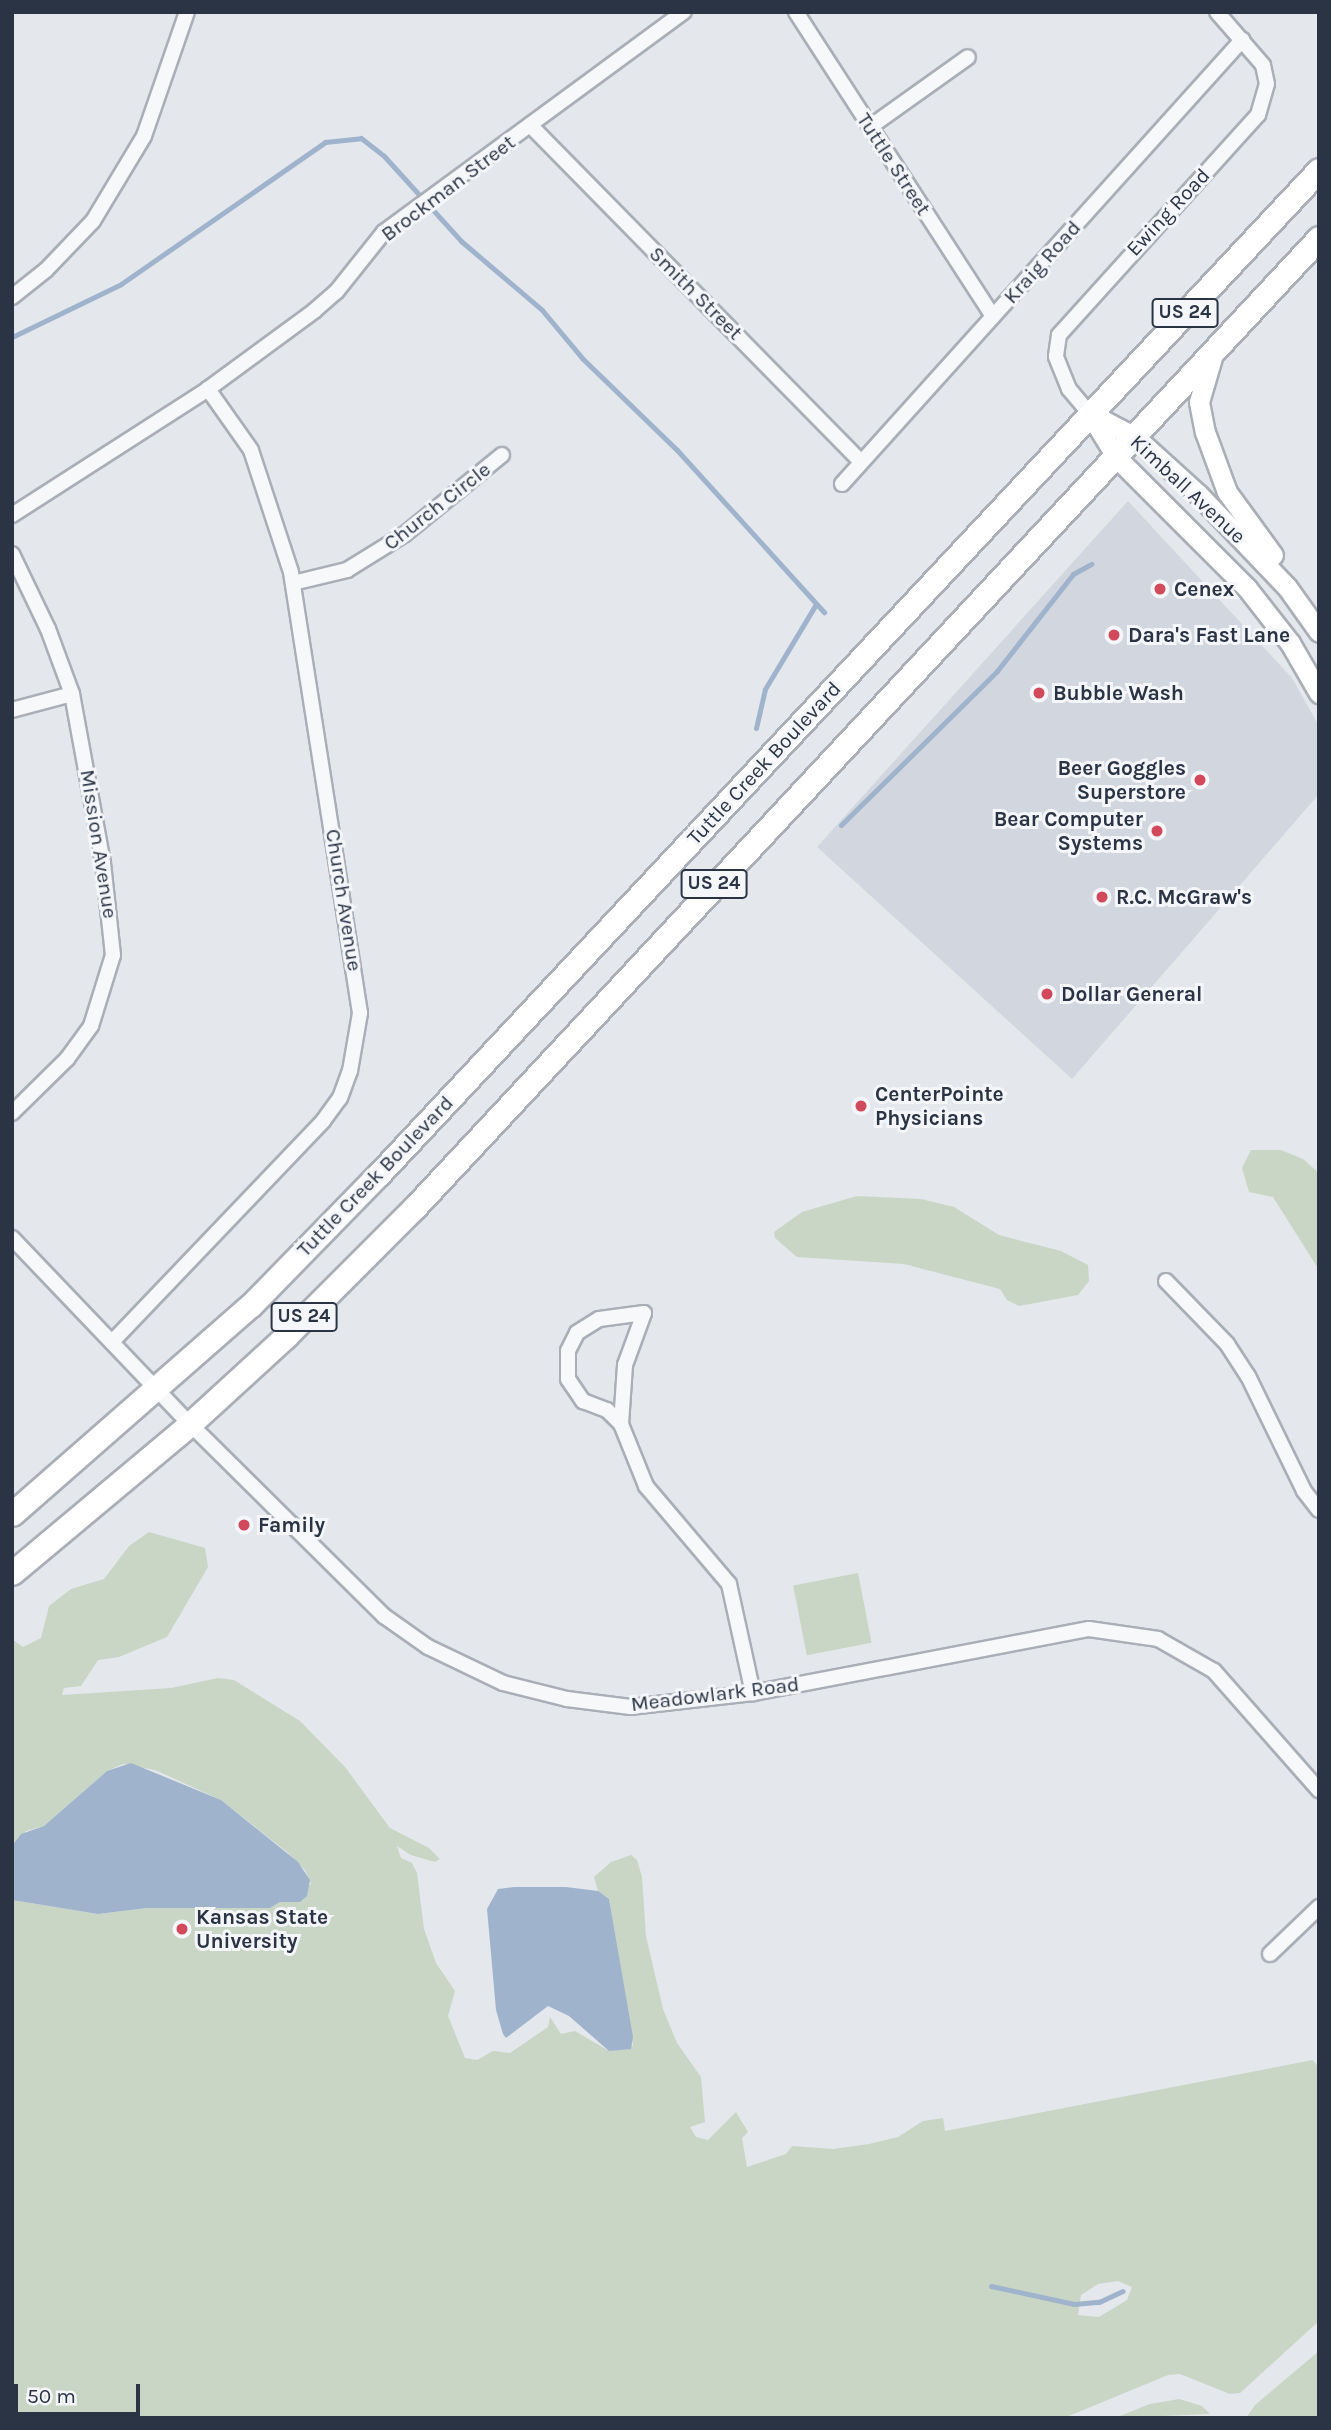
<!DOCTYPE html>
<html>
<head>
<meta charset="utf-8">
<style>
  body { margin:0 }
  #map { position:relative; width:1331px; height:2430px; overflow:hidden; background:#e4e7ec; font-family:Karla,sans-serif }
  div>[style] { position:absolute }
  .built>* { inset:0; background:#d2d6de }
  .green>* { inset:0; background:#c9d6c5; transform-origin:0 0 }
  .water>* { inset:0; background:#9fb4cc }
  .stream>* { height:5px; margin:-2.5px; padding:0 2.5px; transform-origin:2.5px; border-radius:2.5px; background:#9fb4cc }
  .roads { filter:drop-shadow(2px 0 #a9aeb7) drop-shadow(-2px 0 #a9aeb7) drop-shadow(0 2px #a9aeb7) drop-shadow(0 -2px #a9aeb7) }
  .minor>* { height:14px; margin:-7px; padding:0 7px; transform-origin:7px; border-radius:7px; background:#f7f8fa }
  .secondary>* { height:19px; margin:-9.5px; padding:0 9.5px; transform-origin:9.5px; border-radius:9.5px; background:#fff }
  .trunk>* { height:23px; margin:-11.5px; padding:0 11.5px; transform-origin:11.5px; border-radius:11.5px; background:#fff }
  .dots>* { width:19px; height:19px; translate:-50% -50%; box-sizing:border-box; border:4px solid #f4f6f9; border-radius:50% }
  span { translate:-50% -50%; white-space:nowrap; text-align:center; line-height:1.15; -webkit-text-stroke:6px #f4f6f9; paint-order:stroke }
  .shield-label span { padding:2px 5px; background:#f4f6f9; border:2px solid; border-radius:5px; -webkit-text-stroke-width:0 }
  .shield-label { font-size:19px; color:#2b3445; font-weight:700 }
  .street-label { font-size:21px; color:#2b3445 }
  .poi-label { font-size:21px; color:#2b3445; font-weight:700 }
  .left { translate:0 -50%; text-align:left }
  .right { translate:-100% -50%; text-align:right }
  .frame { position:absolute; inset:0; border:14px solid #2b3445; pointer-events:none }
  .scale { position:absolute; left:14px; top:2384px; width:126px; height:32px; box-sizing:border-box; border:4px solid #2b3445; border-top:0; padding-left:9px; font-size:21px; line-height:24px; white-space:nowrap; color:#2b3445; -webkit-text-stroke:5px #f4f6f9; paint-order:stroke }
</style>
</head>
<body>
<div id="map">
  <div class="built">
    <div style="clip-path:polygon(1128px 501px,1292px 678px,1319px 726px,1319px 794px,1072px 1079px,817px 847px)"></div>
  </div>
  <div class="green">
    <div style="clip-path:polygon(1251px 1150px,1281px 1150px,1303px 1159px,1319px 1173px,1319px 1270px,1273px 1197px,1249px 1192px,1242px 1168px)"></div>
    <div style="clip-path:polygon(857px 1196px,921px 1199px,954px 1207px,999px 1235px,1061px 1251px,1088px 1265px,1089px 1281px,1078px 1295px,1019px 1306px,1007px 1300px,1000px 1289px,904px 1264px,797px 1257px,775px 1238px,774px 1232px,802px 1212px)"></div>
    <div style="clip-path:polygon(evenodd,149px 1532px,205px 1548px,208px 1567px,167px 1637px,119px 1657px,98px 1660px,81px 1686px,64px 1688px,62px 1695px,171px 1688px,218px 1678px,234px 1680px,300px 1721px,345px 1767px,390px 1828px,429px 1848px,440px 1859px,435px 1862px,411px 1855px,397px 1846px,401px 1858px,412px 1863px,417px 1873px,424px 1929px,436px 1963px,455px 1991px,448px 2016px,465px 2058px,477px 2060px,493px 2051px,510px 2053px,548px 2027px,550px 2017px,561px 2034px,575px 2031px,609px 2051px,633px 2046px,609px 1899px,598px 1891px,594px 1877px,611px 1862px,631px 1855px,637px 1860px,642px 1877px,646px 1936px,663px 2009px,677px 2043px,701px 2077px,705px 2122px,690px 2127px,696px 2137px,708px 2140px,736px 2112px,748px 2132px,742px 2138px,747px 2167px,786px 2154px,792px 2146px,833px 2149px,869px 2144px,898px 2137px,923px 2121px,943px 2118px,945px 2131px,1313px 2060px,1319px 2068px,1319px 2321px,1240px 2393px,1230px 2394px,1180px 2374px,1168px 2375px,1064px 2418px,12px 2418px,12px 1900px,98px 1914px,147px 1908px,270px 1908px,311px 1884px,305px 1870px,287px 1852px,221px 1800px,155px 1770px,123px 1764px,107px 1771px,44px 1826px,26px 1831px,12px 1846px,12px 1639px,23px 1647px,41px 1638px,49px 1606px,71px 1589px,104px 1579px,129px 1546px,149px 1532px,1118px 2281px,1132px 2287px,1127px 2300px,1099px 2317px,1078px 2315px,1081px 2295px,1098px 2284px,1118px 2281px)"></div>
    <div style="left:858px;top:1573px;width:71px;height:66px;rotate:79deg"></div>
    <div style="clip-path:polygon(1319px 2351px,1319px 2418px,1246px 2418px,1255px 2405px)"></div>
    <div style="clip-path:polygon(1179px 2399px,1202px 2406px,1210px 2414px,1115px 2418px,1150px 2404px)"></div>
  </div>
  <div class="water">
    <div style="clip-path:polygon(131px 1763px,221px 1800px,298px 1862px,310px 1880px,307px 1896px,300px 1902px,280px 1902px,270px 1908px,147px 1908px,98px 1914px,12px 1900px,12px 1846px,21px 1834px,44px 1826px,107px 1771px)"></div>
    <div style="clip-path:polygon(514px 1887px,566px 1887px,598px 1891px,609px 1899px,633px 2037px,631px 2049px,609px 2051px,569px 2016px,548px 2006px,506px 2038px,503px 2034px,496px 2010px,487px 1909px,498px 1889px)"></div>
  </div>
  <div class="stream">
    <div style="left:12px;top:337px;width:121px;rotate:-25.9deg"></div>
    <div style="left:121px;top:284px;width:249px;rotate:-34.8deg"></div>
    <div style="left:325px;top:142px;width:36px;rotate:-6deg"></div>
    <div style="left:361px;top:138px;width:29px;rotate:38deg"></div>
    <div style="left:384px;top:156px;width:115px;rotate:47.8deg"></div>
    <div style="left:461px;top:241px;width:106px;rotate:40.4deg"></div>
    <div style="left:542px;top:310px;width:64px;rotate:50.1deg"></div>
    <div style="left:583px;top:359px;width:131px;rotate:44.1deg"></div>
    <div style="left:677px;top:450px;width:219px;rotate:47.8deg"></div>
    <div style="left:756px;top:728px;width:40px;rotate:-77deg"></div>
    <div style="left:765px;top:689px;width:99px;rotate:-59deg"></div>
    <div style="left:841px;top:825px;width:219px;rotate:-44.6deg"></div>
    <div style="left:997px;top:671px;width:123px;rotate:-51.9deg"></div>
    <div style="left:1073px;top:574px;width:21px;rotate:-29deg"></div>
    <div style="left:991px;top:2286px;width:85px;rotate:12.2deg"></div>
    <div style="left:1074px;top:2304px;width:25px;rotate:-5deg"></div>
    <div style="left:1099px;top:2302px;width:26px;rotate:-25deg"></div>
  </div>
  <div class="roads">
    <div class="minor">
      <div style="left:796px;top:12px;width:362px;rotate:57.1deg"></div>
      <div style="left:530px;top:125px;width:472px;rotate:45.5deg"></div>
      <div style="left:870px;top:127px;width:120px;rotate:-35.5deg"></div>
      <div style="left:12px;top:297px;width:43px;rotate:-38.5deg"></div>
      <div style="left:46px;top:270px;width:68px;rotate:-46.2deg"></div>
      <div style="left:93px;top:221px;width:99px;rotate:-59deg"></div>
      <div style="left:144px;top:136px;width:131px;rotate:-70.9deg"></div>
      <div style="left:1090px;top:414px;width:33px;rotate:-130deg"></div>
      <div style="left:1069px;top:389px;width:35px;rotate:-112deg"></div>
      <div style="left:1056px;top:356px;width:21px;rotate:-82deg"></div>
      <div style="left:1059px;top:335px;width:297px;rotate:-47.9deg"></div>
      <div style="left:1258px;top:115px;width:32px;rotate:-74deg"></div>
      <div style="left:1267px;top:84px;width:19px;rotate:-102deg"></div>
      <div style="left:1263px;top:65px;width:70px;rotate:-131deg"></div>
      <div style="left:842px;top:484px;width:598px;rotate:-47.98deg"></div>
      <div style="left:12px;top:515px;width:233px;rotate:-32.7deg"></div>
      <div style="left:208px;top:389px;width:132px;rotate:-36.3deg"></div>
      <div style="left:314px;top:311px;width:30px;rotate:-41deg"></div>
      <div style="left:337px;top:291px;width:75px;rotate:-51.5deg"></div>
      <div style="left:384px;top:232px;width:372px;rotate:-36.3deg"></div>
      <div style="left:12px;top:554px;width:83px;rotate:64.4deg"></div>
      <div style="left:48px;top:629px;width:69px;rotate:69.7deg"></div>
      <div style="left:72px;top:694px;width:172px;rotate:79.6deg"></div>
      <div style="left:103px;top:863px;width:93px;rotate:83.8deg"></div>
      <div style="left:113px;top:955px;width:74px;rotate:107.2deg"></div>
      <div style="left:91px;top:1026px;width:41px;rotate:126deg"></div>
      <div style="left:67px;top:1059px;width:77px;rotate:135.5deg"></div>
      <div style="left:293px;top:583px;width:56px;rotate:-13.5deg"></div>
      <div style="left:347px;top:570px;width:68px;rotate:-31.8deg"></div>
      <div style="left:405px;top:534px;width:125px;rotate:-39.2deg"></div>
      <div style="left:12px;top:710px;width:62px;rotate:-14.9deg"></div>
      <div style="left:12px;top:1238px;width:257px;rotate:46.3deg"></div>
      <div style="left:190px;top:1424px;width:273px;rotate:44.7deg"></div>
      <div style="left:384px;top:1616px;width:54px;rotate:35.2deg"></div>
      <div style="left:428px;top:1647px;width:83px;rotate:25.6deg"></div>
      <div style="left:503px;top:1683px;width:66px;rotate:14deg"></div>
      <div style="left:567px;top:1699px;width:64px;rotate:7.2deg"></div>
      <div style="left:630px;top:1707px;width:124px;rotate:-6.5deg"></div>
      <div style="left:753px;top:1693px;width:342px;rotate:-10.8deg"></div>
      <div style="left:1089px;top:1629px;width:70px;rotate:8.2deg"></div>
      <div style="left:1158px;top:1639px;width:64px;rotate:29.7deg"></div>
      <div style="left:1214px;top:1671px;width:159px;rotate:48.6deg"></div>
      <div style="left:1166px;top:1281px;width:88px;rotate:45.9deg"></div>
      <div style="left:1227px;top:1344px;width:38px;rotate:57deg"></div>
      <div style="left:1248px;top:1376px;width:128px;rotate:64deg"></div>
      <div style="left:1304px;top:1491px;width:24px;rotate:52deg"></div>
      <div style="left:112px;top:1342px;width:306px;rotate:-46.3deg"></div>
      <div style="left:323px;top:1121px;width:29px;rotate:-54deg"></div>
      <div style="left:340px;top:1098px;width:29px;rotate:-70deg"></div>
      <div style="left:350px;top:1071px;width:59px;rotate:-80.2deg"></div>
      <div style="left:360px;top:1013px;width:446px;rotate:-98.9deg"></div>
      <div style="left:291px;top:572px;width:128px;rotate:-108.2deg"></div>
      <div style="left:251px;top:450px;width:75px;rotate:-125.2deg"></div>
      <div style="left:621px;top:1424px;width:59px;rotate:-86.1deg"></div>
      <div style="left:625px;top:1365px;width:55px;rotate:-69.9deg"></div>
      <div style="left:644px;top:1313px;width:45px;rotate:172.4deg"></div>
      <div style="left:599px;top:1319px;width:26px;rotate:148deg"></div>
      <div style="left:577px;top:1333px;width:20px;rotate:117deg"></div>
      <div style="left:568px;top:1351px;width:28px;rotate:90deg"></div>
      <div style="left:568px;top:1379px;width:27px;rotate:56deg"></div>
      <div style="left:583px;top:1401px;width:26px;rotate:21deg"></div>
      <div style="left:607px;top:1410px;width:20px;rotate:45deg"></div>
      <div style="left:621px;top:1424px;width:67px;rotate:68deg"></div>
      <div style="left:646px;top:1486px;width:128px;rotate:49.7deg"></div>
      <div style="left:729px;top:1584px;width:112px;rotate:77.6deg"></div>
      <div style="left:1270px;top:1954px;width:68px;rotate:-43.8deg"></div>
    </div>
    <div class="secondary">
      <div style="left:1213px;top:354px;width:50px;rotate:106.3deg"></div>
      <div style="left:1199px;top:402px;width:31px;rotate:79deg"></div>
      <div style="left:1205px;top:432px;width:64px;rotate:69.9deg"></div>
      <div style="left:1227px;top:492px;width:78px;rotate:53.9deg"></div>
      <div style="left:1090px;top:414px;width:52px;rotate:58.5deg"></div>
      <div style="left:1117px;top:458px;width:184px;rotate:45deg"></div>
      <div style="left:1247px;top:588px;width:70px;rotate:52deg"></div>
      <div style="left:1290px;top:643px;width:58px;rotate:59.9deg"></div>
      <div style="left:1091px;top:414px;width:50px;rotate:27.6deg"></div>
      <div style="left:1135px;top:437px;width:86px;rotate:42.2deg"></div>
      <div style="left:1199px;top:495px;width:127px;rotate:46.3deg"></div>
      <div style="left:1287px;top:587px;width:55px;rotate:54.6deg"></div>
    </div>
    <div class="trunk">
      <div style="left:12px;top:1514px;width:317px;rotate:-41.2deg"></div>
      <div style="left:251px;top:1305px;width:183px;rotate:-45.7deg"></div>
      <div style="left:379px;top:1174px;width:1375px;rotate:-46.89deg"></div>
      <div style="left:12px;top:1573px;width:232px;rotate:-39.9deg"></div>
      <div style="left:190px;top:1424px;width:130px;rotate:-42.5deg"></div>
      <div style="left:286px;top:1336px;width:182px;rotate:-45deg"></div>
      <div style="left:415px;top:1207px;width:1325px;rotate:-46.99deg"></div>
    </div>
  </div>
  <div class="dots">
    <div style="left:1160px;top:589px;background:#d1495b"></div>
    <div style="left:1114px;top:635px;background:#d1495b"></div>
    <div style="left:1039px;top:693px;background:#d1495b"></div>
    <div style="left:1200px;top:780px;background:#d1495b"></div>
    <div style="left:1157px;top:831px;background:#d1495b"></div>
    <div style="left:1102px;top:897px;background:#d1495b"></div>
    <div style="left:1047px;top:994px;background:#d1495b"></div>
    <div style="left:861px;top:1106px;background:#d1495b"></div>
    <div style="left:244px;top:1525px;background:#d1495b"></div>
    <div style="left:182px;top:1929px;background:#d1495b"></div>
  </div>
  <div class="shield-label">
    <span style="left:1185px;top:313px">US 24</span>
    <span style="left:714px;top:884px">US 24</span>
    <span style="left:304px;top:1317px">US 24</span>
  </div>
  <div class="street-label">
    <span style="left:894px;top:164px;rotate:57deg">Tuttle Street</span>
    <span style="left:448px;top:188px;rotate:-37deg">Brockman Street</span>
    <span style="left:1168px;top:212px;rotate:-47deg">Ewing Road</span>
    <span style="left:1042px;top:262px;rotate:-48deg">Kraig Road</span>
    <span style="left:696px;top:293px;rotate:45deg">Smith Street</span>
    <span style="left:1188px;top:489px;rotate:43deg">Kimball Avenue</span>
    <span style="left:437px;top:506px;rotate:-38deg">Church Circle</span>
    <span style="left:764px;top:763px;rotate:-47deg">Tuttle Creek Boulevard</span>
    <span style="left:99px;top:844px;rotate:81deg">Mission Avenue</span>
    <span style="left:344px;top:900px;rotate:81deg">Church Avenue</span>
    <span style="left:375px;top:1176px;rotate:-46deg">Tuttle Creek Boulevard</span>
    <span style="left:715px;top:1694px;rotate:-7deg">Meadowlark Road</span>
  </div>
  <div class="poi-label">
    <span class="left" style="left:1174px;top:589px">Cenex</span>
    <span class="left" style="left:1128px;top:635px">Dara's Fast Lane</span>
    <span class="left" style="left:1053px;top:693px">Bubble Wash</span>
    <span class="right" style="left:1186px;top:780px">Beer Goggles<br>Superstore</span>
    <span class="right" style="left:1143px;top:831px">Bear Computer<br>Systems</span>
    <span class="left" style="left:1116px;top:897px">R.C. McGraw's</span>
    <span class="left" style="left:1061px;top:994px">Dollar General</span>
    <span class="left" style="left:875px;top:1106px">CenterPointe<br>Physicians</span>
    <span class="left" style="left:258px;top:1525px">Family</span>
    <span class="left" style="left:196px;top:1929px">Kansas State<br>University</span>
  </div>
  <div class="frame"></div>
  <div class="scale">50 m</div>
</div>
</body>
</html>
